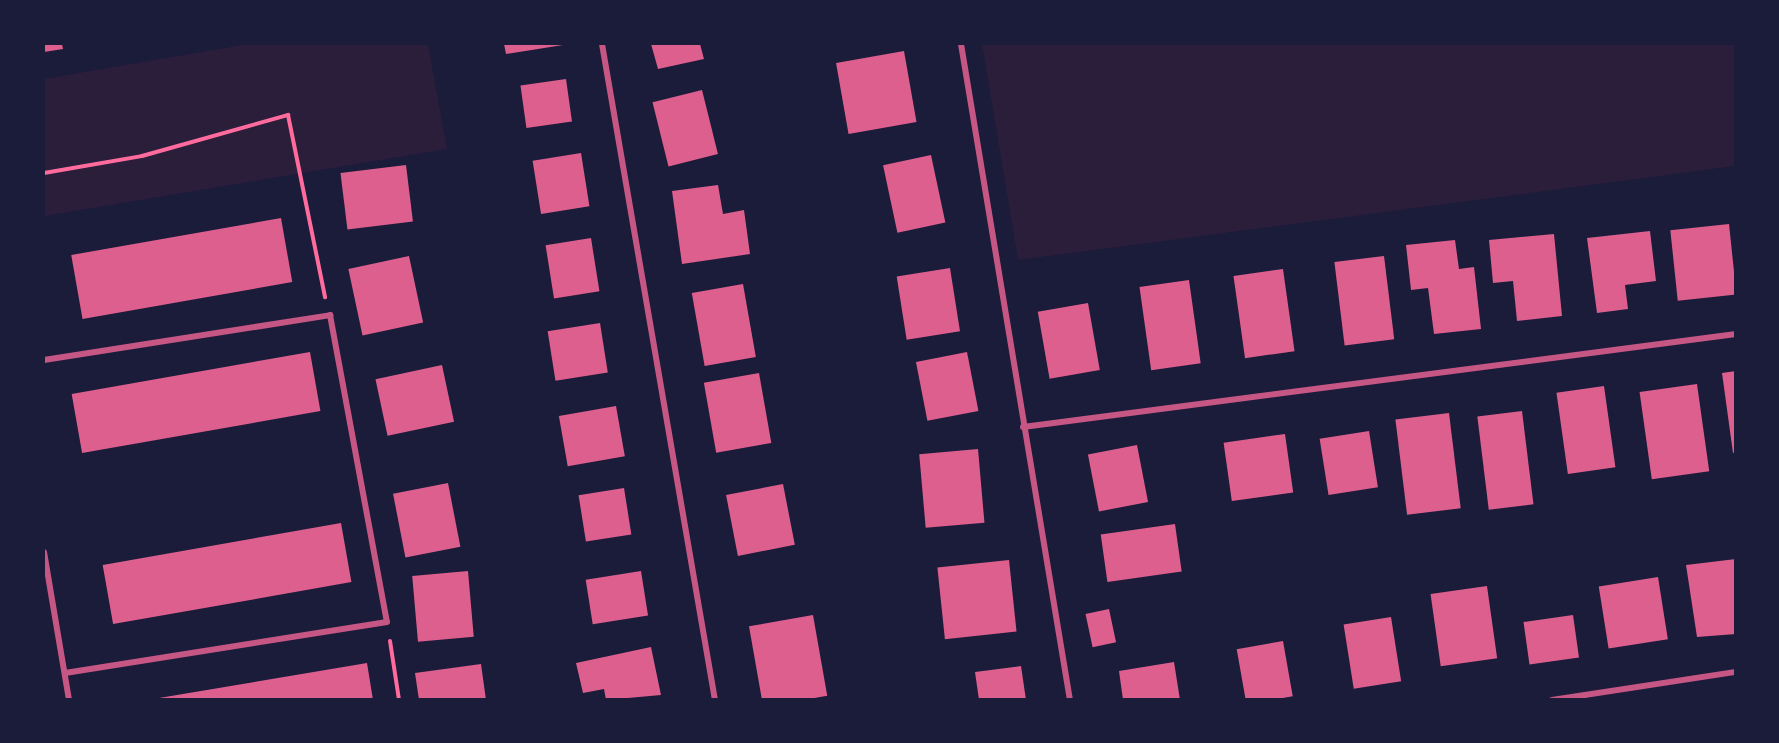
<!DOCTYPE html>
<html>
<head>
<meta charset="utf-8">
<style>
  body { margin:0 }
  #map { position:relative; width:1779px; height:743px; overflow:hidden; background:#1b1b3a; font-family:Inter,sans-serif }
  div>[style] { position:absolute }
  .green>* { inset:0; background:#2a1e3b }
  .building>* { inset:0; background:#dd5f8e; transform-origin:0 0 }
  .path>* { height:4px; margin:-2px; padding:0 2px; transform-origin:2px; border-radius:2px; background:#ff6b9d }
  .minor>* { height:6px; margin:-3px; padding:0 3px; transform-origin:3px; border-radius:3px; background:#c65784 }
  span { translate:-50% -50%; white-space:nowrap; text-align:center; line-height:1.15; -webkit-text-stroke:6px #1b1b3a; paint-order:stroke }
  .frame { position:absolute; inset:0; border:45px solid #1b1b3a; pointer-events:none }
</style>
</head>
<body>
<div id="map">
  <div class="green">
    <div style="clip-path:polygon(248px 44px,428px 44px,447px 149px,44px 216px,44px 79px)"></div>
    <div style="clip-path:polygon(982px 44px,1735px 44px,1735px 166px,1018px 260px)"></div>
  </div>
  <div class="building">
    <div style="clip-path:polygon(44px 44px,62px 44px,63px 49px,44px 52px)"></div>
    <div style="clip-path:polygon(504px 44px,563px 44px,563px 45px,506px 54px)"></div>
    <div style="clip-path:polygon(651px 44px,700px 44px,704px 59px,658px 69px)"></div>
    <div style="left:904px;top:51px;width:72px;height:69px;rotate:80deg"></div>
    <div style="left:566px;top:79px;width:43px;height:46px;rotate:82deg"></div>
    <div style="left:702px;top:90px;width:66px;height:51px;rotate:76deg"></div>
    <div style="left:581px;top:153px;width:54px;height:49px;rotate:81deg"></div>
    <div style="left:931px;top:155px;width:69px;height:49px;rotate:78deg"></div>
    <div style="left:406px;top:165px;width:57px;height:66px;rotate:83deg"></div>
    <div style="clip-path:polygon(718px 185px,723px 214px,744px 210px,750px 254px,682px 264px,672px 191px)"></div>
    <div style="left:281px;top:218px;width:65px;height:213px;rotate:80deg"></div>
    <div style="left:1729px;top:224px;width:71px;height:59px;rotate:84deg"></div>
    <div style="clip-path:polygon(1650px 231px,1656px 281px,1625px 285px,1628px 309px,1597px 313px,1587px 238px)"></div>
    <div style="clip-path:polygon(1554px 234px,1562px 316px,1517px 321px,1513px 281px,1493px 283px,1489px 240px)"></div>
    <div style="left:591px;top:238px;width:54px;height:46px;rotate:81deg"></div>
    <div style="clip-path:polygon(1455px 240px,1459px 269px,1474px 267px,1481px 329px,1434px 334px,1428px 288px,1411px 290px,1406px 245px)"></div>
    <div style="left:409px;top:256px;width:68px;height:62px;rotate:78deg"></div>
    <div style="left:1384px;top:256px;width:84px;height:50px;rotate:83deg"></div>
    <div style="left:950px;top:268px;width:64px;height:54px;rotate:81deg"></div>
    <div style="left:1283px;top:269px;width:83px;height:50px;rotate:82deg"></div>
    <div style="left:1189px;top:280px;width:84px;height:50px;rotate:82deg"></div>
    <div style="left:743px;top:284px;width:74px;height:52px;rotate:80deg"></div>
    <div style="left:1088px;top:303px;width:68px;height:51px;rotate:80deg"></div>
    <div style="left:600px;top:323px;width:50px;height:53px;rotate:81deg"></div>
    <div style="left:310px;top:352px;width:60px;height:242px;rotate:80deg"></div>
    <div style="left:967px;top:352px;width:60px;height:52px;rotate:79deg"></div>
    <div style="left:442px;top:365px;width:58px;height:68px;rotate:78deg"></div>
    <div style="clip-path:polygon(1736px 371px,1736px 452px,1733px 453px,1722px 373px)"></div>
    <div style="left:759px;top:373px;width:71px;height:56px;rotate:80deg"></div>
    <div style="left:1697px;top:384px;width:88px;height:58px;rotate:82deg"></div>
    <div style="left:1604px;top:386px;width:82px;height:48px;rotate:82deg"></div>
    <div style="left:616px;top:406px;width:51px;height:58px;rotate:80deg"></div>
    <div style="left:1522px;top:411px;width:94px;height:45px;rotate:83deg"></div>
    <div style="left:1449px;top:413px;width:96px;height:54px;rotate:83deg"></div>
    <div style="left:1369px;top:431px;width:57px;height:50px;rotate:81deg"></div>
    <div style="left:1285px;top:434px;width:59px;height:62px;rotate:82deg"></div>
    <div style="left:1137px;top:445px;width:58px;height:50px;rotate:79deg"></div>
    <div style="left:978px;top:449px;width:74px;height:59px;rotate:85deg"></div>
    <div style="left:448px;top:483px;width:65px;height:56px;rotate:79deg"></div>
    <div style="left:783px;top:484px;width:62px;height:58px;rotate:79deg"></div>
    <div style="left:624px;top:488px;width:47px;height:46px;rotate:81deg"></div>
    <div style="left:341px;top:523px;width:60px;height:242px;rotate:80deg"></div>
    <div style="left:1175px;top:524px;width:48px;height:75px;rotate:82deg"></div>
    <div style="clip-path:polygon(1736px 559px,1736px 634px,1697px 637px,1686px 565px)"></div>
    <div style="left:1009px;top:560px;width:72px;height:72px;rotate:84deg"></div>
    <div style="left:468px;top:571px;width:66px;height:56px;rotate:85deg"></div>
    <div style="left:641px;top:571px;width:45px;height:56px;rotate:81deg"></div>
    <div style="left:1658px;top:577px;width:63px;height:60px;rotate:81deg"></div>
    <div style="left:1487px;top:586px;width:73px;height:57px;rotate:82deg"></div>
    <div style="left:1109px;top:609px;width:34px;height:24px;rotate:78deg"></div>
    <div style="left:813px;top:615px;width:82px;height:65px;rotate:80deg"></div>
    <div style="left:1573px;top:615px;width:43px;height:50px;rotate:82deg"></div>
    <div style="left:1391px;top:617px;width:65px;height:48px;rotate:81deg"></div>
    <div style="left:1283px;top:641px;width:56px;height:47px;rotate:80deg"></div>
    <div style="clip-path:polygon(651px 647px,661px 695px,606px 700px,604px 689px,583px 693px,576px 663px)"></div>
    <div style="clip-path:polygon(1174px 662px,1180px 700px,1123px 700px,1119px 671px)"></div>
    <div style="clip-path:polygon(367px 663px,373px 700px,160px 700px,159px 698px)"></div>
    <div style="clip-path:polygon(481px 664px,486px 700px,419px 700px,415px 673px)"></div>
    <div style="clip-path:polygon(1021px 666px,1026px 700px,979px 700px,975px 672px)"></div>
  </div>
  <div class="path">
    <div style="left:44px;top:173px;width:99px;rotate:-9.8deg"></div>
    <div style="left:142px;top:156px;width:152px;rotate:-15.7deg"></div>
    <div style="left:288px;top:115px;width:186px;rotate:78.5deg"></div>
    <div style="left:390px;top:641px;width:60px;rotate:81.3deg"></div>
  </div>
  <div class="minor">
    <div style="left:602px;top:44px;width:666px;rotate:80.23deg"></div>
    <div style="left:961px;top:44px;width:665px;rotate:80.57deg"></div>
    <div style="left:44px;top:360px;width:290px;rotate:-8.9deg"></div>
    <div style="left:330px;top:315px;width:312px;rotate:79.5deg"></div>
    <div style="left:387px;top:622px;width:326px;rotate:171deg"></div>
    <div style="left:1023px;top:427px;width:719px;rotate:-7.43deg"></div>
    <div style="left:44px;top:552px;width:150px;rotate:80.4deg"></div>
    <div style="left:1552px;top:700px;width:186px;rotate:-8.7deg"></div>
  </div>
  <div class="frame"></div>
</div>
</body>
</html>
